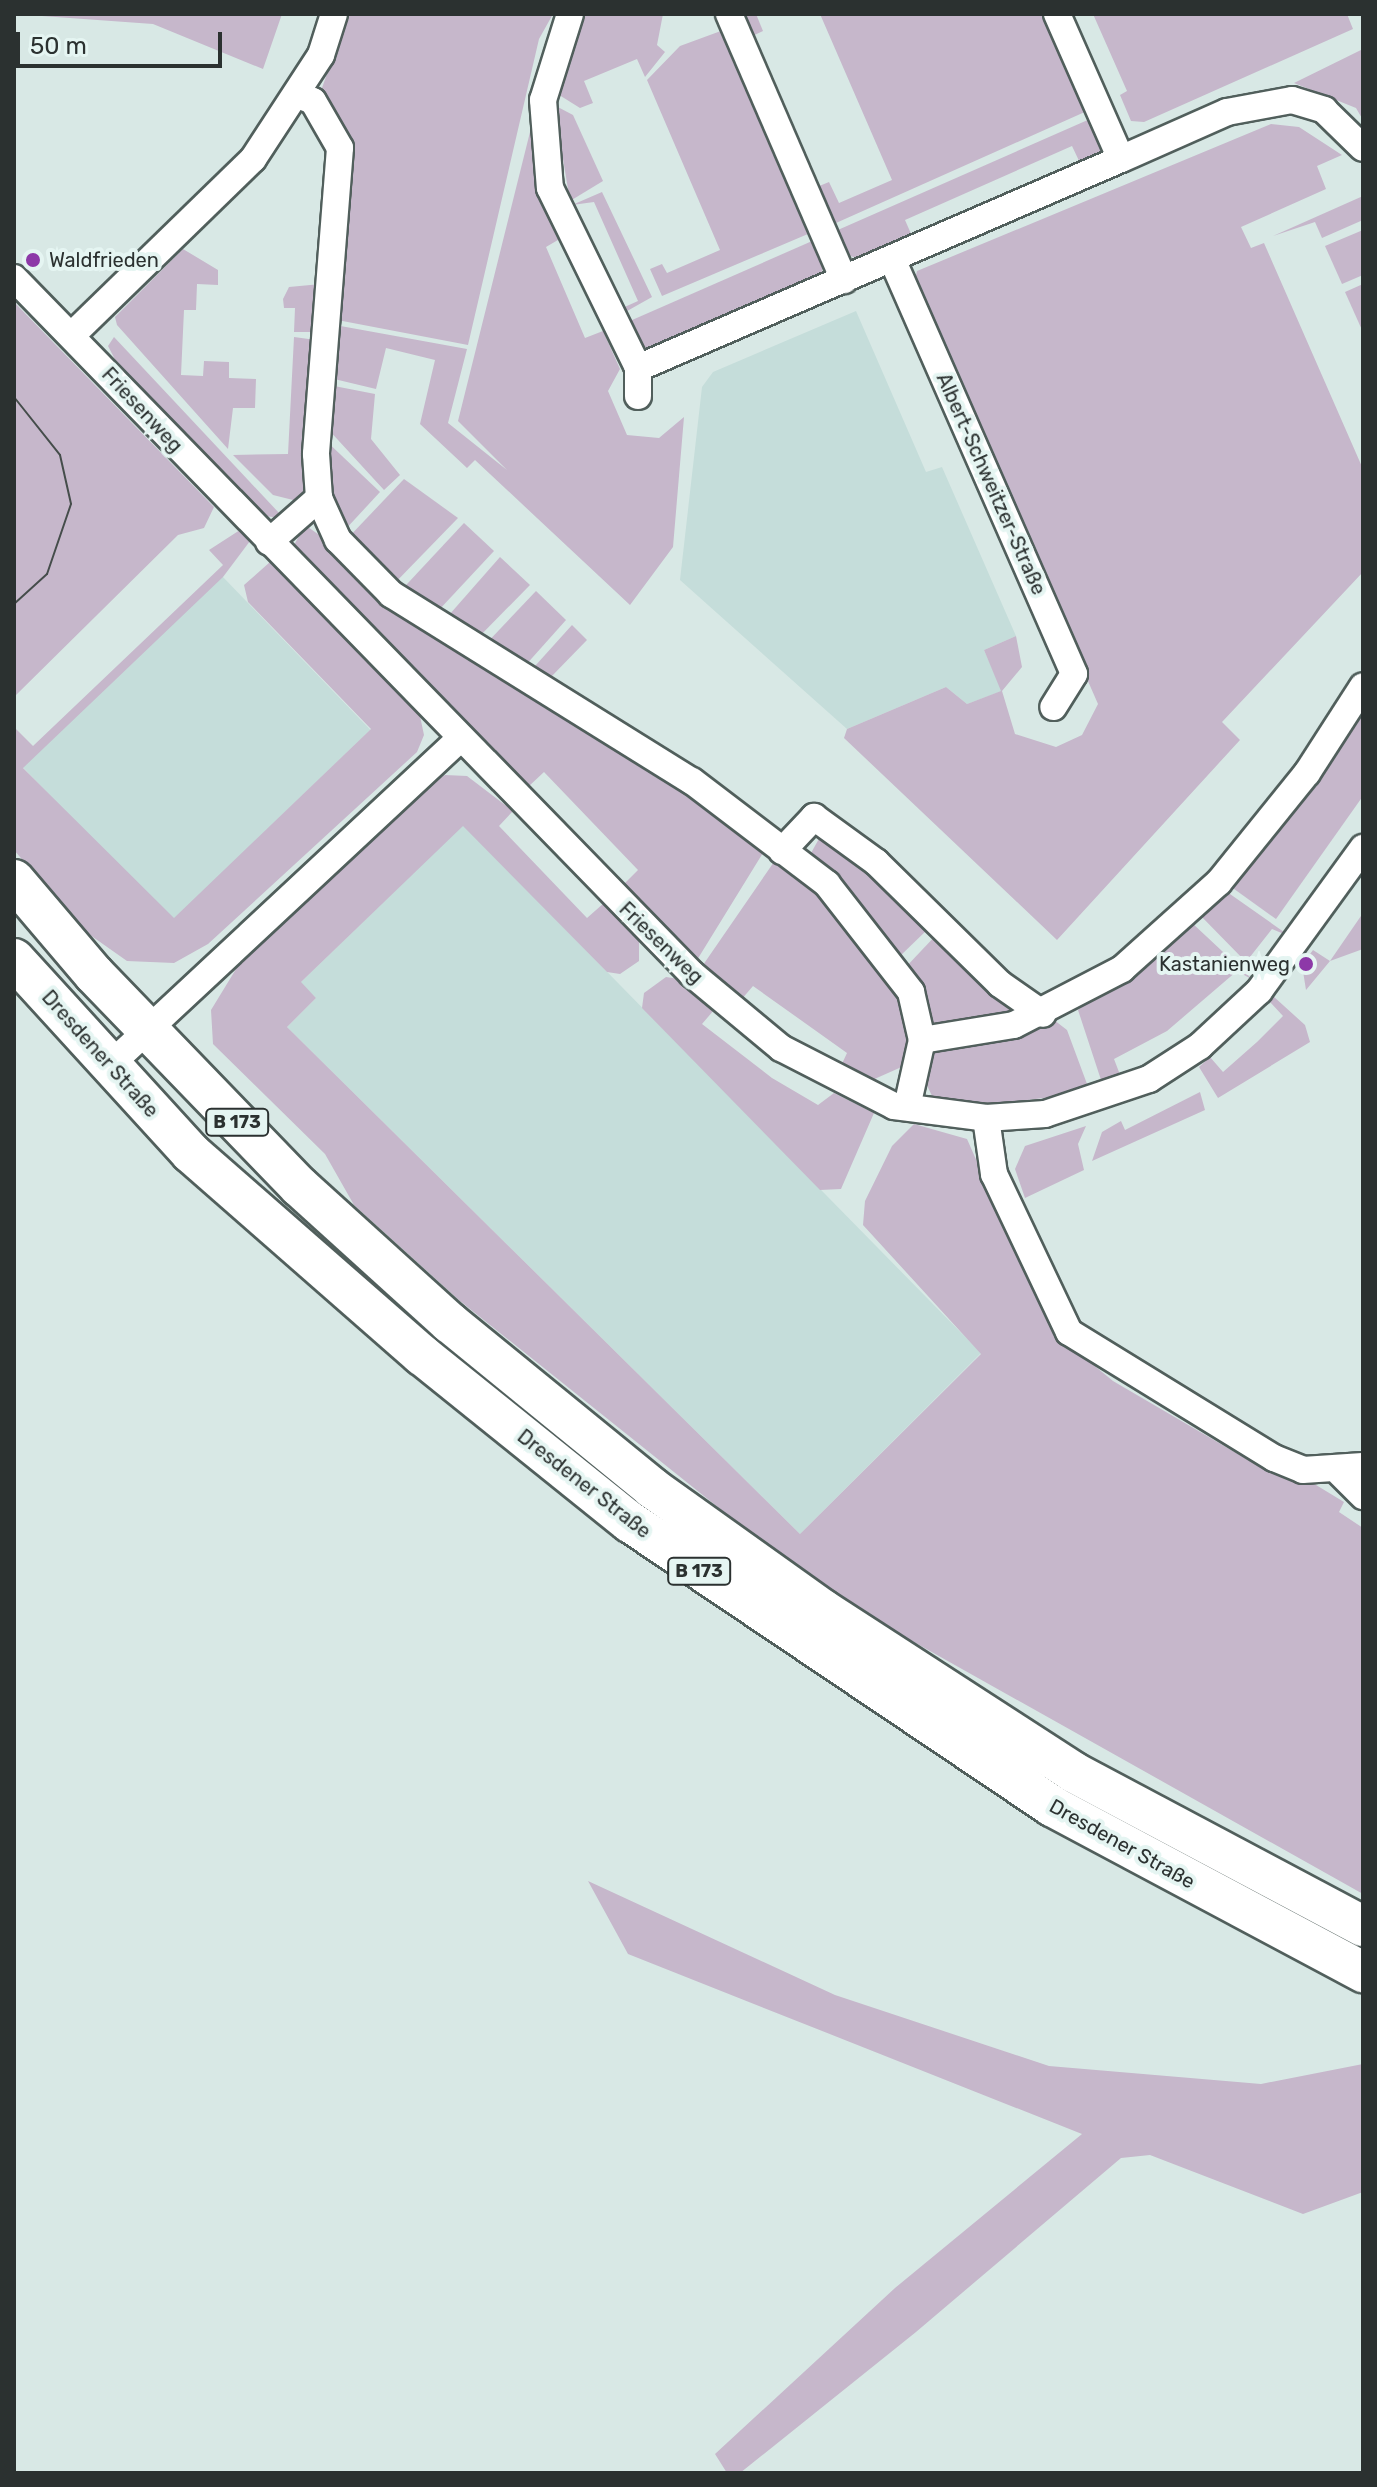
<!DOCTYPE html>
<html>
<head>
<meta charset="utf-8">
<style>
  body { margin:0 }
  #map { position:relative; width:1377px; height:2487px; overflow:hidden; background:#d8e8e5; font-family:Rubik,sans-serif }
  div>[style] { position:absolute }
  .built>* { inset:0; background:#c5ddda; transform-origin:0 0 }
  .green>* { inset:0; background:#c6b7cb; transform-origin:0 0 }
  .roads { filter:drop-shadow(2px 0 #515f5c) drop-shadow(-2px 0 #515f5c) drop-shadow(0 2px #515f5c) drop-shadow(0 -2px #515f5c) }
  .minor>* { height:26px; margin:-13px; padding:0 13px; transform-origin:13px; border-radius:13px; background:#fff }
  .primary>* { height:40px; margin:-20px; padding:0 20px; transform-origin:20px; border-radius:20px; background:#fff }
  .tram>* { height:2px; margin:-1px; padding:0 1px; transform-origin:1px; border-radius:1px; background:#454d4b }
  .dots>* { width:22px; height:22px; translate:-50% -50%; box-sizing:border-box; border:4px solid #e5f5f2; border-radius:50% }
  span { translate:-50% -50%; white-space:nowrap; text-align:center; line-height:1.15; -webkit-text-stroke:8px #e5f5f2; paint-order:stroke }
  .shield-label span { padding:2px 6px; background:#e5f5f2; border:2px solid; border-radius:6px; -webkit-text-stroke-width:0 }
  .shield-label { font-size:18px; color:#2b3130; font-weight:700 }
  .poi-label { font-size:20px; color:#2b3130 }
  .left { translate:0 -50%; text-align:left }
  .right { translate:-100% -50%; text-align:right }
  .street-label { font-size:20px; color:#2b3130 }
  .frame { position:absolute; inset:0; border:16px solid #2b3130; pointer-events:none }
  .scale { position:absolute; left:16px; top:32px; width:206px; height:36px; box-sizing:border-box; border:4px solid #2b3130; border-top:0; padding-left:10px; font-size:24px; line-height:28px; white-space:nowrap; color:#2b3130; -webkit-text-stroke:6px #e5f5f2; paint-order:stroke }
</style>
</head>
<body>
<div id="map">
  <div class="built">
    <div style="clip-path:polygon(856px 311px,926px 472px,942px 467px,1016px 636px,984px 650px,1002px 691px,967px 704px,946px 687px,847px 729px,680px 580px,702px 387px,713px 372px)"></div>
    <div style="left:221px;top:575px;width:215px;height:276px;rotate:46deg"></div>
    <div style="clip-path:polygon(463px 825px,981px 1353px,800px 1534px,287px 1027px,316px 998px,300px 983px)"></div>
  </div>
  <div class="green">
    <div style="clip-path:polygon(14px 14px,282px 14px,263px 69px,153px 24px)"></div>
    <div style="clip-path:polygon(348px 14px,553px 14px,539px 39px,468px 345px,332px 319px,345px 138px,322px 88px)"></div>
    <div style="clip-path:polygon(585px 14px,663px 14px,657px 45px,665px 52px,645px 77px,637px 59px,584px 81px,593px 103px,580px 108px,556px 93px)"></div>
    <div style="clip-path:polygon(735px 14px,756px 14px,763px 31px,746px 39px)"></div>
    <div style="clip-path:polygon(820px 14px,1048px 14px,1087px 111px,827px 227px,812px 189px,829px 182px,839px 203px,892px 180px)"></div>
    <div style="clip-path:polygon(1093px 14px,1347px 14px,1353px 29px,1144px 122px,1131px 121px,1120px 95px,1127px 91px)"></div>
    <div style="clip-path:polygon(729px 28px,815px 231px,662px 296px,650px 269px,662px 264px,667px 273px,720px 250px,647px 80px,680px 46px)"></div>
    <div style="clip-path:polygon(1363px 49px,1363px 120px,1356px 108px,1294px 83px)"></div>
    <div style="clip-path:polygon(554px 105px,573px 115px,603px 181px,570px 201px)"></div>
    <div style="clip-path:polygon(1090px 119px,1107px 146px,1101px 157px,1081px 165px,1072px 146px,905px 220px,912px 236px,859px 259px,839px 252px,831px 233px)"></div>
    <div style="clip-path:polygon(533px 120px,539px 176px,563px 237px,546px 247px,585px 338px,603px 331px,620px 369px,608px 391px,627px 435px,659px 438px,684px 417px,673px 547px,630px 605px,475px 460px,467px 468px,420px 424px,435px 360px,386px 348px,376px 389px,330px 378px,335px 325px,467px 349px,448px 423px,507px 470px,458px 421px)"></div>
    <div style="clip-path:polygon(1271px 124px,1299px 127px,1342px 155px,1317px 166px,1326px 189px,1241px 227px,1251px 248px,1264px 243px,1363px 469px,1363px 572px,1222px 722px,1240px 740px,1057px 940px,844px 738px,847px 729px,946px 687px,967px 704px,1001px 691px,984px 650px,1016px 636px,1022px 667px,1002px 691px,1015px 734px,1056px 747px,1082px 735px,1098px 704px,914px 284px,917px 271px)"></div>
    <div style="clip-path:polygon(602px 192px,652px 297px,620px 315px,618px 310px,638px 301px,594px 202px,572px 205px)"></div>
    <div style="clip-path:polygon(1363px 196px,1363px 220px,1322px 238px,1315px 222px,1273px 236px)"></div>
    <div style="clip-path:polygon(1363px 230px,1363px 275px,1342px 284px,1325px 246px)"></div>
    <div style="clip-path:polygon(819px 238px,826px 257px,821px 275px,649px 351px,623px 324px)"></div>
    <div style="clip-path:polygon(183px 249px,218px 270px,218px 285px,197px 284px,196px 310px,184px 310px,181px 375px,203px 376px,204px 361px,229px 362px,229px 378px,256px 379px,255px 408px,233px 408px,228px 449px,117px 325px,115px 317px)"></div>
    <div style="clip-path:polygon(321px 284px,321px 332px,294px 332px,295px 308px,284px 308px,283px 299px,289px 287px)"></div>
    <div style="clip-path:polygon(1363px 284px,1363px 329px,1362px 330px,1345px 292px)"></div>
    <div style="clip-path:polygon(14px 302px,214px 507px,204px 528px,178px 535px,14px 697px)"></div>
    <div style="clip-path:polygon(114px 337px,280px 514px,279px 518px,259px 515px,121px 371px,108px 346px)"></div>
    <div style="clip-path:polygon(294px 337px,316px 340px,308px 487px,297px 501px,273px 495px,233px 455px,288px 454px)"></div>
    <div style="clip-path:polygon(329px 385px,375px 394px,371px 439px,400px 475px,384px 490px,327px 428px)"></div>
    <div style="clip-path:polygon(322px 437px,380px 492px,343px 532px,331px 509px)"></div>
    <div style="clip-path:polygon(404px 479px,458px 518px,390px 588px,346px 540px)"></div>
    <div style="left:464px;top:523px;width:41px;height:91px;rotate:43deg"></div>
    <div style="clip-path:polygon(305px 525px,766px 848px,697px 960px,624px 884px,638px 870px,544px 772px,528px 787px,293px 547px)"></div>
    <div style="clip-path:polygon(240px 530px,250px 541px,223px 577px,23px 768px,174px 918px,371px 729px,248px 602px,244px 585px,270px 562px,420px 716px,424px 735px,417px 752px,208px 944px,174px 963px,127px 961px,83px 930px,14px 850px,14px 727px,33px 746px,223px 565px,209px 550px)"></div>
    <div style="clip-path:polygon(500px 557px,530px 585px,472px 644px,442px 623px)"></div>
    <div style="clip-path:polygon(536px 591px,566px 620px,524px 667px,482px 648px)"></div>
    <div style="clip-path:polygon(572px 625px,587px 640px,549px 679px,526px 676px)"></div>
    <div style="clip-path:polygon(1363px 695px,1363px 796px,1276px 919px,1223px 881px)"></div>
    <div style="clip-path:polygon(445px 775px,467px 776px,513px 811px,499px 826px,587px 918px,604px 903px,639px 938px,639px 961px,620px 974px,607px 972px,463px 826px,301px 982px,316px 998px,287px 1027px,800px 1534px,981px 1354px,863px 1225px,865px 1201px,892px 1146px,914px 1124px,967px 1139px,1047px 1321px,1069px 1345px,1113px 1381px,1255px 1464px,1316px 1485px,1344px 1502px,1339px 1512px,1363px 1528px,1363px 1894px,873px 1619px,779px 1556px,460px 1301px,354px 1205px,325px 1154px,213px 1044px,211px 1010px,244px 956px,415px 795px)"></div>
    <div style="clip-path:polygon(820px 837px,846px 850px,930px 927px,896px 960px,806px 862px)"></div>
    <div style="clip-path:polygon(776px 859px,813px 881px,864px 953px,904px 992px,916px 1035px,906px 1065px,870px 1081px,840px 1068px,847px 1053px,753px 986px,741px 1000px,703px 965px)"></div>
    <div style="clip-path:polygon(1220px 887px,1291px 937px,1272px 929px,1246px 962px,1198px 913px)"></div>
    <div style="clip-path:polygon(1363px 913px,1363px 949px,1330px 961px,1306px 990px,1302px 965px,1313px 950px,1330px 961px)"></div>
    <div style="clip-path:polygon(1191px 922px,1253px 980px,1237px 971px,1167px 1031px,1114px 1059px,1122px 1080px,1103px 1086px,1078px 1010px)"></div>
    <div style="clip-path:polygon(938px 933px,1026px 1010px,933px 1028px,904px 969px)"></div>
    <div style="clip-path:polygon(666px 977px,679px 979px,714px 1010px,702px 1024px,772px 1078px,818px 1105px,834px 1093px,874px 1113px,841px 1189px,820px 1190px,642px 1008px,644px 993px)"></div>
    <div style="clip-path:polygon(1273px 996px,1305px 1025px,1310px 1042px,1218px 1098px,1199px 1067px,1210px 1057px,1223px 1072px,1257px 1042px,1283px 1016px,1269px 1001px)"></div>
    <div style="clip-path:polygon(1054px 1020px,1067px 1030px,1090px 1092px,989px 1105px,934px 1100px,920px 1071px,927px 1053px,1027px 1035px)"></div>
    <div style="clip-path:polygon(1200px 1092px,1205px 1110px,1092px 1161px,1102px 1132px,1121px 1121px,1125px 1130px)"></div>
    <div style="clip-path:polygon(1086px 1126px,1078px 1144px,1084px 1170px,1025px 1198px,1015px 1169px,1025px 1146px)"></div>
    <div style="clip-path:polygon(588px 1881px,835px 1995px,1049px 2066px,1261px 2084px,1363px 2064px,1363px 2192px,1303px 2214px,1150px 2155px,1121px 2158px,916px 2332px,740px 2473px,727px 2473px,715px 2454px,895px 2288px,1082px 2134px,628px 1954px)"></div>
  </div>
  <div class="roads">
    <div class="minor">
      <div style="left:570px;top:14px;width:90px;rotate:107.4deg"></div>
      <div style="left:543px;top:100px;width:88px;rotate:85.5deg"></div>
      <div style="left:550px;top:188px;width:200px;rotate:63.9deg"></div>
      <div style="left:638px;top:368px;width:28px;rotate:90deg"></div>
      <div style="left:729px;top:14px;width:290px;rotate:66.6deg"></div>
      <div style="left:1057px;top:14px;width:158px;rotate:66.2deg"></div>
      <div style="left:1121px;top:159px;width:116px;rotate:-23.9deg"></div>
      <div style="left:1227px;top:112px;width:66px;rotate:-10.5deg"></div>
      <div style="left:1292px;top:100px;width:34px;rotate:17deg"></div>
      <div style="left:1324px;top:110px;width:54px;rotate:44.3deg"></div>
      <div style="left:298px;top:95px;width:16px;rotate:22deg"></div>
      <div style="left:313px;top:101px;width:54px;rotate:60.1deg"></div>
      <div style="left:340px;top:148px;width:307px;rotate:94.5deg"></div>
      <div style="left:316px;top:454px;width:44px;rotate:86.1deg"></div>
      <div style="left:319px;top:498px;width:46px;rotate:65.7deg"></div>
      <div style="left:338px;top:540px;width:76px;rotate:45.5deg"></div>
      <div style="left:391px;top:594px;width:354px;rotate:31.9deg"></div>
      <div style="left:692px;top:781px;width:170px;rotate:37.3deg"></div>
      <div style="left:827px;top:884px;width:137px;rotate:52.1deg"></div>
      <div style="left:911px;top:992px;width:49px;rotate:77.1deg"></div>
      <div style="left:922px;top:1040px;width:93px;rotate:-9.3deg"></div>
      <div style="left:1014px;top:1025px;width:122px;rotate:-27.4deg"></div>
      <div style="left:1122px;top:969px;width:130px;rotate:-41.9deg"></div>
      <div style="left:1219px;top:882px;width:140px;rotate:-51.1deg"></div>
      <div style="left:1307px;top:773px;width:103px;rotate:-57.2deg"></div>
      <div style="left:892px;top:259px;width:453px;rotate:66.3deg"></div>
      <div style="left:1074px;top:674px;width:39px;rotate:122deg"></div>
      <div style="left:14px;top:278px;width:972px;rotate:45.75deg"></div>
      <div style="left:692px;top:974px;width:116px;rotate:39.7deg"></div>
      <div style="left:781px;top:1048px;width:127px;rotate:27.2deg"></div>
      <div style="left:894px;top:1106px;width:93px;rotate:7.4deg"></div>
      <div style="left:986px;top:1118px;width:59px;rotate:-3.9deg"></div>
      <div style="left:1045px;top:1114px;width:110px;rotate:-18.6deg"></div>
      <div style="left:1149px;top:1079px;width:61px;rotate:-32.9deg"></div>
      <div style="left:1200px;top:1046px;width:81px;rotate:-43deg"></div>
      <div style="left:1259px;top:991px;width:177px;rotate:-54deg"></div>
      <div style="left:72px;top:335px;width:252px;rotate:-44.2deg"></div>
      <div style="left:253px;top:159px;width:124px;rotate:-56.8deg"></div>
      <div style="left:321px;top:55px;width:43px;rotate:-72.4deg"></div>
      <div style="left:638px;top:368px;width:526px;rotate:-23.4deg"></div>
      <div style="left:269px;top:542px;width:67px;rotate:-41.3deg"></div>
      <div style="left:782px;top:851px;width:47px;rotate:-46.7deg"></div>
      <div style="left:814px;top:817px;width:77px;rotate:36deg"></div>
      <div style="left:876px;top:862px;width:174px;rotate:44.5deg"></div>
      <div style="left:1000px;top:984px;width:52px;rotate:34.9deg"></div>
      <div style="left:109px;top:1066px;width:478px;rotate:-43deg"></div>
      <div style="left:907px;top:1107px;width:69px;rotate:-77.4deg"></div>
      <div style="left:986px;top:1118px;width:57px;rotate:81.9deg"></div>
      <div style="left:994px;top:1174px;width:175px;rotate:64.6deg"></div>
      <div style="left:1069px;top:1332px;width:241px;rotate:31.6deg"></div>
      <div style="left:1274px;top:1458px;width:31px;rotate:22deg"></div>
      <div style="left:1303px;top:1470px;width:60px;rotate:-3.8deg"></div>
      <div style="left:1340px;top:1473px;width:33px;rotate:45deg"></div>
    </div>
    <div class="primary">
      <div style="left:14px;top:880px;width:123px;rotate:49.6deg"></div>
      <div style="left:94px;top:974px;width:296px;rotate:46deg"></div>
      <div style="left:300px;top:1187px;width:202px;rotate:42.2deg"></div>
      <div style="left:450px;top:1323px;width:261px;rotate:39.2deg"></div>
      <div style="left:652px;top:1488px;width:210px;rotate:35.5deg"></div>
      <div style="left:823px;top:1610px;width:298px;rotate:32.9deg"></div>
      <div style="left:1073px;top:1772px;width:328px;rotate:28deg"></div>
      <div style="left:14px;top:959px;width:263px;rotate:47.6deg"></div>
      <div style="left:191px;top:1153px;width:307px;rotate:41.2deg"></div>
      <div style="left:422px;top:1355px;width:267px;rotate:38.8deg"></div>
      <div style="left:630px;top:1522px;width:509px;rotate:33.94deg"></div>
      <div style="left:1052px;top:1806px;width:353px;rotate:28.1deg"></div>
    </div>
  </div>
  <div class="tram">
    <div style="left:14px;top:397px;width:74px;rotate:51.6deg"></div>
    <div style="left:60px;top:455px;width:50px;rotate:77.3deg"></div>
    <div style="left:71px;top:504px;width:74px;rotate:108.9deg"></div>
    <div style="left:47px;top:574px;width:45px;rotate:137.7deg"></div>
  </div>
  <div class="dots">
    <div style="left:33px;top:260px;background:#8d39a8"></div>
    <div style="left:1306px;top:964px;background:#8d39a8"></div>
  </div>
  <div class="shield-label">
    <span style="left:237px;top:1122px">B 173</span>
    <span style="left:699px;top:1571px">B 173</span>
  </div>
  <div class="poi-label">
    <span class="left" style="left:49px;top:260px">Waldfrieden</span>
    <span class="right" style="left:1290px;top:964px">Kastanienweg</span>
  </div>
  <div class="street-label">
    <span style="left:142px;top:410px;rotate:47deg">Friesenweg</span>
    <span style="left:991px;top:484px;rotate:66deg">Albert-Schweitzer-Straße</span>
    <span style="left:661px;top:943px;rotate:44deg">Friesenweg</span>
    <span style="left:100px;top:1054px;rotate:48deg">Dresdener Straße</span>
    <span style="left:584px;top:1484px;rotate:38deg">Dresdener Straße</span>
    <span style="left:1122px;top:1844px;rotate:29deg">Dresdener Straße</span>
  </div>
  <div class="frame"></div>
  <div class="scale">50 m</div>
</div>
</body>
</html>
